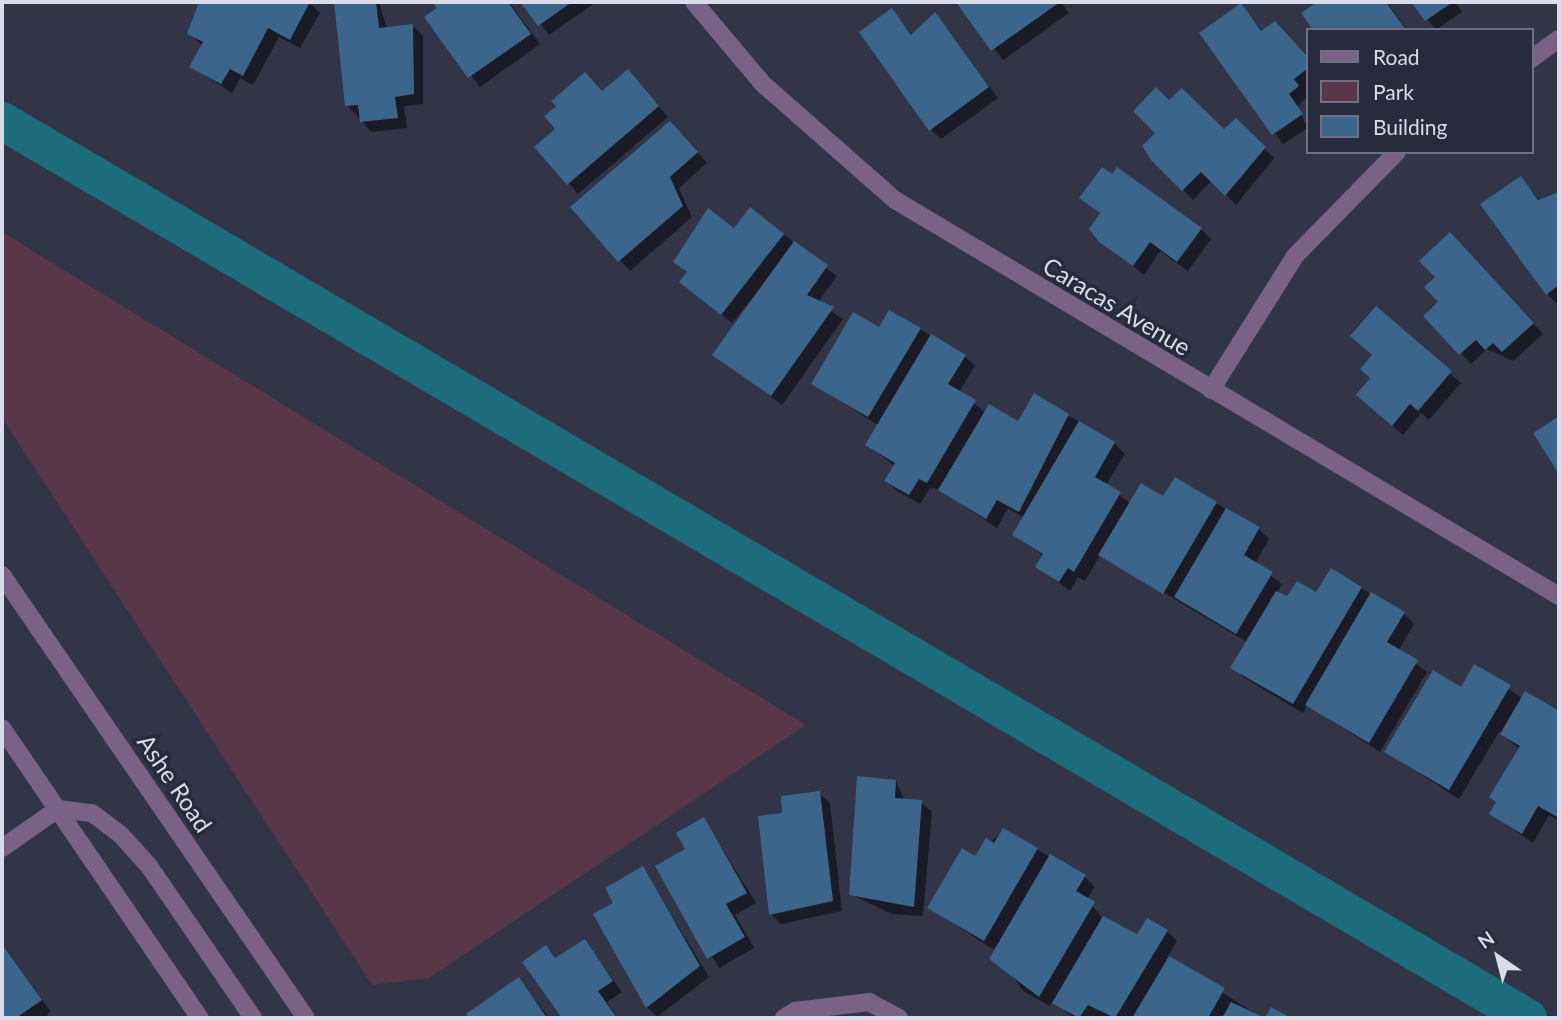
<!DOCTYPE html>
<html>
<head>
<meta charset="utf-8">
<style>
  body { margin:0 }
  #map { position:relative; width:1561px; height:1020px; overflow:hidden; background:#323448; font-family:Lato,sans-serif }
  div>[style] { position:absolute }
  .green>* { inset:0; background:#573748 }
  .shadow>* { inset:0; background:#0007 }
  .canal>* { height:38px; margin:-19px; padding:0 19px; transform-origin:19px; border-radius:19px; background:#1e6d7c }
  .building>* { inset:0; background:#3b658a }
  .minor>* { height:18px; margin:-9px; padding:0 9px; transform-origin:9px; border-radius:9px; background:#7a6286 }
  .tertiary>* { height:18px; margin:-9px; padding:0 9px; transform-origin:9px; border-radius:9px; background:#7a6286 }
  span { translate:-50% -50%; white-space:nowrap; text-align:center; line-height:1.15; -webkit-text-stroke:7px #282a3e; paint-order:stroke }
  .street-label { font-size:24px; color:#dadce9 }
  .frame { position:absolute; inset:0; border:4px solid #dadce9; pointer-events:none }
  .legend { position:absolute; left:1306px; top:28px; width:228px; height:126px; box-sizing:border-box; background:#282a3e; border:2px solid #6f7182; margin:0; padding:9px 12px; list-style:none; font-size:21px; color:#dadce9 }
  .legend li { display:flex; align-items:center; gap:14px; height:35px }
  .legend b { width:35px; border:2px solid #6f7182 }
  .north { position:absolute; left:1463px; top:922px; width:70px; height:70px; -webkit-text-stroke:5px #282a3e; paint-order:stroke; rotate:325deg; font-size:19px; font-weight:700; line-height:28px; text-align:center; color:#dadce9 }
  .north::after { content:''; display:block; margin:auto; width:24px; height:32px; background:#dadce9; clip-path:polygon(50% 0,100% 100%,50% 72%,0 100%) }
</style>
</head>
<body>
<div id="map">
  <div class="green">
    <div style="clip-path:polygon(2px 232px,806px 725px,429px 978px,372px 985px,2px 418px)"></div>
  </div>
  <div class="shadow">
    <div style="clip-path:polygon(203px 2px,308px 2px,320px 13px,300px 48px,279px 37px,253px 85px,240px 78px,232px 93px,192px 67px,203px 46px,189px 33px)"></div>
    <div style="clip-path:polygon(336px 2px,379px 2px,387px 28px,413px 26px,423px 36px,423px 104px,404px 106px,407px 128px,371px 132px,347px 105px)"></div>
    <div style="clip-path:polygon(434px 2px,509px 2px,540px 44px,480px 87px,427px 17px,439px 9px)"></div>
    <div style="clip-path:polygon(523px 2px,596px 2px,549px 35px)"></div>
    <div style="clip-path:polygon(958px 2px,1061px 2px,1069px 13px,1003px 60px)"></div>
    <div style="clip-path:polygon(1320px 2px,1387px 2px,1407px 30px,1315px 30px,1303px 14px)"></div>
    <div style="clip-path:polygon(1413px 2px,1455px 2px,1462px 12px,1436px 30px)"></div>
    <div style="clip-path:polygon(1241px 6px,1263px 32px,1285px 33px,1307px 59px,1307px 97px,1298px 105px,1307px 128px,1283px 144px,1201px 33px)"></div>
    <div style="clip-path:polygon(892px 10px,913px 36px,935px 15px,998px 98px,941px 139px,930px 129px)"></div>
    <div style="clip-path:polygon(585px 74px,603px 93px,638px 82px,668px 117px,578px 194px,537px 147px,558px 129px,546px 116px)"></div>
    <div style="clip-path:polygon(1169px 103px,1224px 132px,1236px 120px,1274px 158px,1236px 205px,1212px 180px,1193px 200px,1152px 159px)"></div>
    <div style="clip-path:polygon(680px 133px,707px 163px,679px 188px,692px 217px,630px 271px,573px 207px)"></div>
    <div style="clip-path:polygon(1521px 178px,1540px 201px,1559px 194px,1557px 304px,1547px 293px)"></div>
    <div style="clip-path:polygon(1081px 198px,1201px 229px,1211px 239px,1188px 271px,1160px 251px,1144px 275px,1101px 239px,1101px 215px)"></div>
    <div style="clip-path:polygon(751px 209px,837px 276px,818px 302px,843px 319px,782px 405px,715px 354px,778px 266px,732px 323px,681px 282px,688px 274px,675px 262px,708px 210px,735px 231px)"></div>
    <div style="clip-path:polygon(1460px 245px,1543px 334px,1513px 361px,1487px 349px,1471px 364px,1426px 316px,1441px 302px,1437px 277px)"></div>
    <div style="clip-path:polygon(1376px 308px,1461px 383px,1429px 420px,1421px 413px,1403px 435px,1368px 405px)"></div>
    <div style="clip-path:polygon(880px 329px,920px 329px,965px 356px,975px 366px,959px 392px,986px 413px,1018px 423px,1068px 415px,1114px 443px,1125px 454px,1106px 485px,1131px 504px,1164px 498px,1216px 503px,1259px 529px,1269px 539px,1255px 564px,1282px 584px,1277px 593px,1288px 599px,1361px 588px,1404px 614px,1414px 624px,1398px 651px,1427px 672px,1380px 752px,1307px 705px,1303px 713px,1243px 677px,1233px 667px,1247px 642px,1100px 555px,1085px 581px,1078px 577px,1070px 591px,1038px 567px,1044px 556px,1014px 535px,1024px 518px,1008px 508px,997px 528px,939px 489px,930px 488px,920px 504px,897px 491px,886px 480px,895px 466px,867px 445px,879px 426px,813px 383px)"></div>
    <div style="clip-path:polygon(1475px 666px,1523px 699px,1526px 694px,1559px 713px,1559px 821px,1549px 815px,1533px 843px,1491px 814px,1520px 749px,1499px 732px,1459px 799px,1387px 752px,1462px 689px)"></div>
    <div style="clip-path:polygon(896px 781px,905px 801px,921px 802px,932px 812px,923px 916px,892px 914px,850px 894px)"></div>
    <div style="clip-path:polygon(819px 793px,830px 803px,842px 911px,781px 924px,771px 914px)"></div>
    <div style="clip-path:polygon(704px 819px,756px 903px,735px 915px,754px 948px,719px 968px,657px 867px,688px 850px)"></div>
    <div style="clip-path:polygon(1003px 830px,1085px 877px,1095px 887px,1087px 899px,1102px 918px,1138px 936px,1167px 931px,1177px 941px,1167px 957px,1262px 1018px,1074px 1018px,1053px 1001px,1050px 1006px,1023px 991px,996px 951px,929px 908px)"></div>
    <div style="clip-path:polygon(643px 868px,709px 977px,657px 1017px,647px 1007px,615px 903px)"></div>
    <div style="clip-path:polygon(585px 941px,622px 992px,607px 1002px,618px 1018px,564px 1018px,525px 962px,546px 947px,557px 959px)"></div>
    <div style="clip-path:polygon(2px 943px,50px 1011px,46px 1018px,2px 1018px)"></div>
    <div style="clip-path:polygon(519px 979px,549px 1018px,470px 1018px,468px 1015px)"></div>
  </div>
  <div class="canal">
    <div style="left:2px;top:121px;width:1770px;rotate:30.45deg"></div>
  </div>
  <div class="building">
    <div style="clip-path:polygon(199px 2px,310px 2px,290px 40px,268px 28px,243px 76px,230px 69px,221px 84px,189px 67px,203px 42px,187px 34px)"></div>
    <div style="clip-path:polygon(334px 2px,376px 2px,379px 28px,413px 24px,414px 94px,395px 97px,398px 118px,360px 122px,358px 105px,345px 106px)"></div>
    <div style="clip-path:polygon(432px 2px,508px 2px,531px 34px,468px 78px,424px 17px,437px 8px)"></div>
    <div style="clip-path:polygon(520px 2px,572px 2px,538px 26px)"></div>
    <div style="clip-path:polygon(956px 2px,1060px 2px,991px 51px)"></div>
    <div style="clip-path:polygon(1317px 2px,1386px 2px,1406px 30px,1313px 30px,1301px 13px)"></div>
    <div style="clip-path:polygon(1411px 2px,1453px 2px,1425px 21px)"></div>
    <div style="clip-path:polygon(1241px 3px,1261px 31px,1275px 21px,1307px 56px,1307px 69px,1294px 79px,1299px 86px,1289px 94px,1303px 114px,1272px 135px,1199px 33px)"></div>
    <div style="clip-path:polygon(892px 8px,911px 35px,935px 12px,989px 87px,929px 131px,859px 32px)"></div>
    <div style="clip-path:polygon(628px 69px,659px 106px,567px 185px,534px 147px,555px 129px,544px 116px,556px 106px,551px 101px,585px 72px,602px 91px)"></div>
    <div style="clip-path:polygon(1156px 87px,1169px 100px,1182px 88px,1224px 129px,1236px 118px,1266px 147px,1225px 196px,1201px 172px,1182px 191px,1151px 160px,1142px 146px,1155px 133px,1133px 111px)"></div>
    <div style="clip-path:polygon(670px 121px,698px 152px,670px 177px,683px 206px,618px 262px,570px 207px)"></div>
    <div style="clip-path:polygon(1102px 167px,1112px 174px,1117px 167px,1202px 228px,1177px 262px,1150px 242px,1133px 266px,1099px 242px,1089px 229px,1100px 213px,1079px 198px)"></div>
    <div style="clip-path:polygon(1521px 176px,1538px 200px,1559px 192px,1559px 285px,1546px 295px,1480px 204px)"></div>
    <div style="clip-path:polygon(750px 207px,784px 234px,721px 315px,679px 282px,687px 272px,673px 262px,708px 208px,734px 228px)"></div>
    <div style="clip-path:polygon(1450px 232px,1534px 323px,1502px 352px,1493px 343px,1485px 350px,1476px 340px,1459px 355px,1423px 316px,1438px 302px,1424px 287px,1435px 277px,1419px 261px)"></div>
    <div style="clip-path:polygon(794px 241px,828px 265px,807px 295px,834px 307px,771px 396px,712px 355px)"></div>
    <div style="clip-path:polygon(1376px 306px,1452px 371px,1418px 411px,1410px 404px,1392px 426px,1356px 395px,1370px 378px,1360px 369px,1372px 355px,1350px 336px)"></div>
    <div style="clip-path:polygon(889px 310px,921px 328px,868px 417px,811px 384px,853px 312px,879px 327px)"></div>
    <div style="clip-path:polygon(931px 334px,966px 355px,948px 384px,976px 400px,927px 483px,919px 479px,909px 495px,884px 481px,895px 463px,865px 445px)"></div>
    <div style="clip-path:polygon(1034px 393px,1069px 414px,1019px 512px,997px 500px,986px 519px,938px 490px,989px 404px,1018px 421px)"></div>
    <div style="clip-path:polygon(1559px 416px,1559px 474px,1533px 433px)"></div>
    <div style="clip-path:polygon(1079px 421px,1115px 442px,1095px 477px,1121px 492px,1074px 572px,1068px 568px,1059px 582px,1035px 567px,1043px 554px,1012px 535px)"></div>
    <div style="clip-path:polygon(1175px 477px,1217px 502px,1163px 594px,1098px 555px,1141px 483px,1163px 496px)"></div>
    <div style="clip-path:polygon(1226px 508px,1260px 527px,1244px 555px,1273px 572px,1236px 634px,1174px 597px)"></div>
    <div style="clip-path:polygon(1331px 568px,1362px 587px,1293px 704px,1230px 668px,1276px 591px,1287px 596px,1297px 581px,1316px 592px)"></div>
    <div style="clip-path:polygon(1371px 592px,1405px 612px,1387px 642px,1418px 660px,1369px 743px,1305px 705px)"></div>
    <div style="clip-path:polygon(1474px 664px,1511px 685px,1449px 790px,1384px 752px,1433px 670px,1461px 687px)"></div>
    <div style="clip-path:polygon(1525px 691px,1559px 711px,1559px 818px,1538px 806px,1522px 834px,1489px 814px,1496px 802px,1489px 797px,1520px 746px,1500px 734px)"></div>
    <div style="clip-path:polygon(857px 776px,896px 780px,895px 798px,922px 800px,914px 907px,849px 895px)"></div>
    <div style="clip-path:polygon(820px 791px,833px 901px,769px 915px,758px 816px,782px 813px,781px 796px)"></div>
    <div style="clip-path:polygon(704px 817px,747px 893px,726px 904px,745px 937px,707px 959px,655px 866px,685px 849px,676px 833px)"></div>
    <div style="clip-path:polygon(1003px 828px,1038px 848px,984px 941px,927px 908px,962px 848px,975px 856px,986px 838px,994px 843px)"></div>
    <div style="clip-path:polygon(1050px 854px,1086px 875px,1076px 891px,1095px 902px,1039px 997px,989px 959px)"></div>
    <div style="clip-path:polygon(643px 866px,700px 966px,646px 1008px,593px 914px,613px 903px,605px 888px)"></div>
    <div style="clip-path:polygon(1103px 916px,1137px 934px,1147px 918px,1168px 930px,1115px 1018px,1088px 1005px,1079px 1018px,1052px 1003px)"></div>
    <div style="clip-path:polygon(585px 939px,613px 981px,598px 991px,617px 1018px,562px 1018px,522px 962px,546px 945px,555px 958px)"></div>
    <div style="clip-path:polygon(2px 944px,42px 1000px,16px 1018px,2px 1018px)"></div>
    <div style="clip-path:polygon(1169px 956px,1225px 988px,1208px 1018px,1132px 1018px)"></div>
    <div style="clip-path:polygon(519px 977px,547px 1018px,469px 1018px,466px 1014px)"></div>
    <div style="clip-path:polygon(1231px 1002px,1265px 1018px,1271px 1007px,1291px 1018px,1222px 1018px)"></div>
  </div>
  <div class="minor">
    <div style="left:694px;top:2px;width:107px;rotate:49.9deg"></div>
    <div style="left:763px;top:84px;width:176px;rotate:41.3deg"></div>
    <div style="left:895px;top:200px;width:773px;rotate:30.81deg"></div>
    <div style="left:1531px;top:59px;width:34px;rotate:-36deg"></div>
    <div style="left:1211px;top:390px;width:158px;rotate:-57.9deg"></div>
    <div style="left:1295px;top:256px;width:146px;rotate:-45.6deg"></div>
    <div style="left:2px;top:848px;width:68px;rotate:-34.9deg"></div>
    <div style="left:784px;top:1018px;width:13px;rotate:-32deg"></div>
    <div style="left:795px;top:1011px;width:75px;rotate:-6.9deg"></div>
    <div style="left:869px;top:1002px;width:34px;rotate:28deg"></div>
  </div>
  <div class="tertiary">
    <div style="left:2px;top:575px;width:537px;rotate:55.54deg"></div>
    <div style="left:2px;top:728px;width:351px;rotate:55.7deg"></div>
    <div style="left:58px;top:809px;width:34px;rotate:7deg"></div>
    <div style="left:92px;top:813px;width:35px;rotate:37deg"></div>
    <div style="left:120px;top:834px;width:43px;rotate:47.8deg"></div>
    <div style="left:149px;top:866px;width:184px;rotate:55.6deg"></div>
  </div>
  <div class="street-label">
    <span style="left:1117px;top:306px;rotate:31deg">Caracas Avenue</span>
    <span style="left:175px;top:783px;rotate:56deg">Ashe Road</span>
  </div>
  <div class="frame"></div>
  <ul class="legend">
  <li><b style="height:9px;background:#7a6286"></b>Road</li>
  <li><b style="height:19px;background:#573748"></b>Park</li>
  <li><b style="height:19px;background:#3b658a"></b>Building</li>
  </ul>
  <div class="north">N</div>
</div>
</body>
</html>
